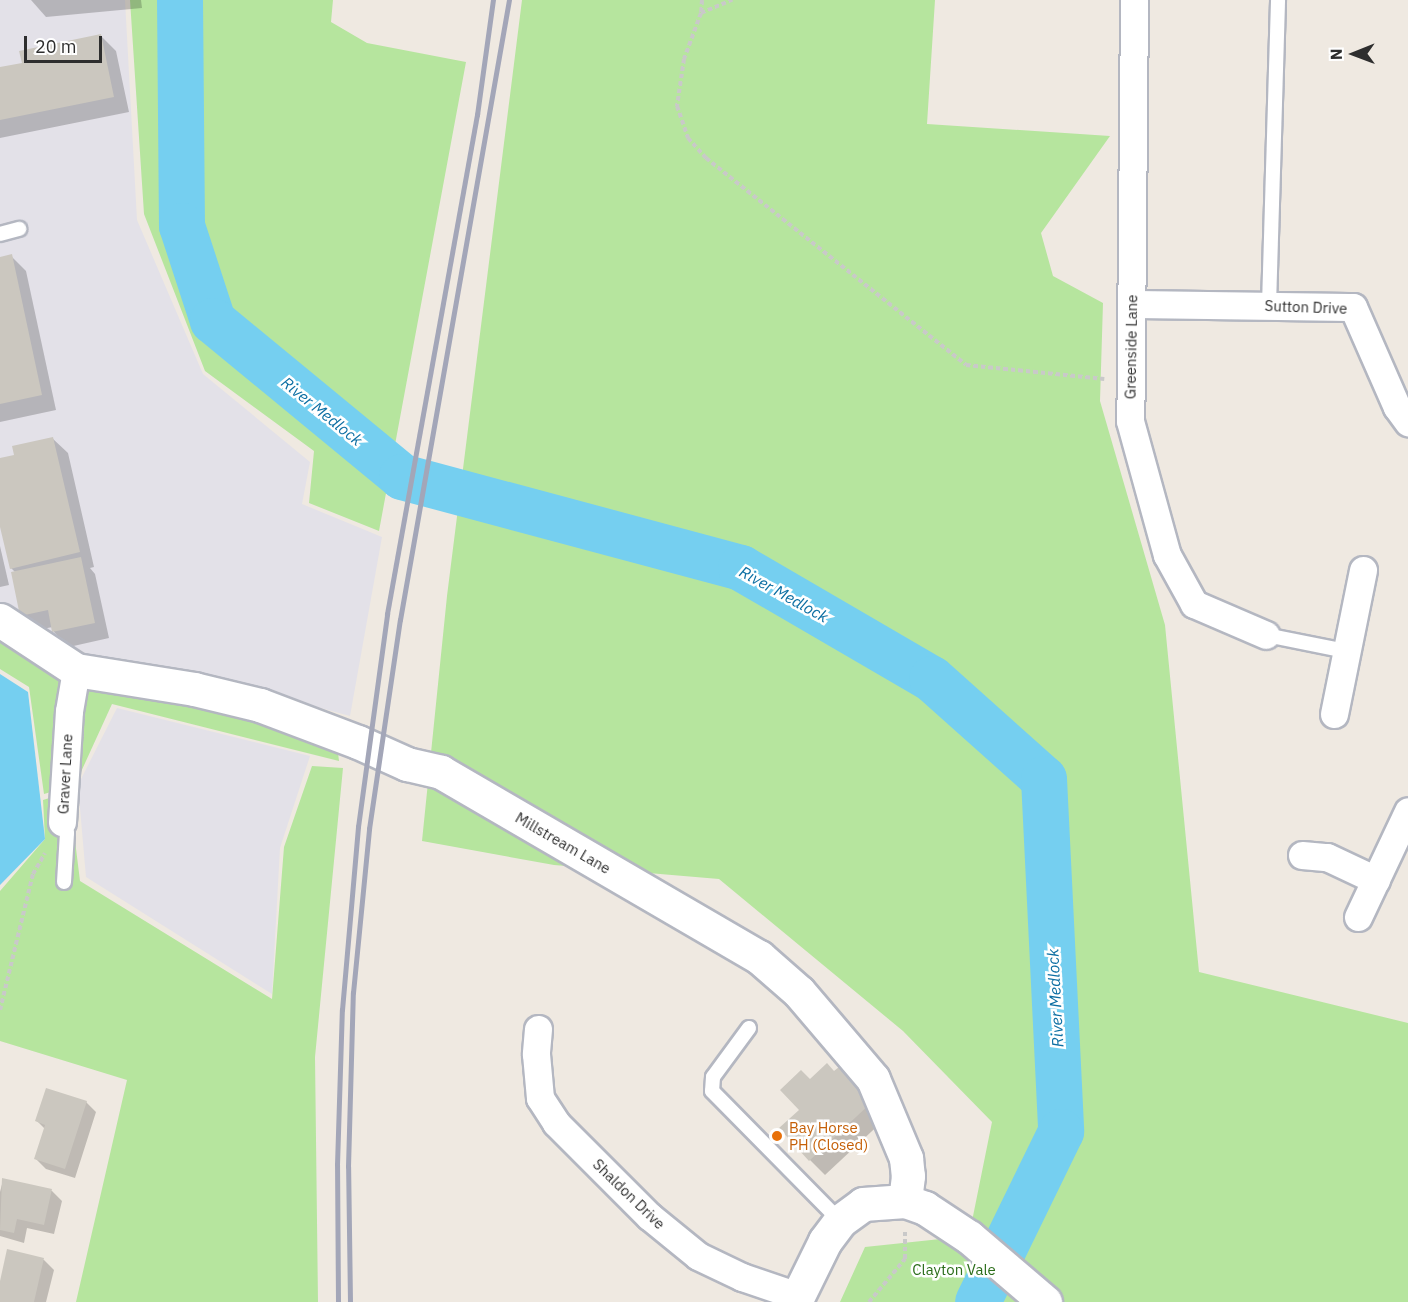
<!DOCTYPE html>
<html>
<head>
<meta charset="utf-8">
<style>
  body { margin:0 }
  #map { position:relative; width:1408px; height:1302px; overflow:hidden; background:#efe9e1; font-family:"IBM Plex Sans",sans-serif }
  div>[style] { position:absolute }
  .industrial>* { inset:0; background:#e3e1e8 }
  .green>* { inset:0; background:#b6e59e }
  .water>* { inset:0; background:#75cff0 }
  .shadow>* { inset:0; background:#0003 }
  .river>* { height:46px; margin:-23px; padding:0 23px; transform-origin:23px; border-radius:23px; background:#75cff0 }
  .building>* { inset:0; background:#cbc7bf }
  .path>* { height:4px; margin-top:-2px; transform-origin:0; background:repeating-linear-gradient(90deg,#c9c9c9 0 4.5px,transparent 0 7.5px) }
  .roads { filter:drop-shadow(2px 0 #b4b7c1) drop-shadow(-2px 0 #b4b7c1) drop-shadow(0 2px #b4b7c1) drop-shadow(0 -2px #b4b7c1) }
  .lane>* { height:14px; margin:-7px; padding:0 7px; transform-origin:7px; border-radius:7px; background:#fff }
  .street>* { height:27px; margin:-13.5px; padding:0 13.5px; transform-origin:13.5px; border-radius:13.5px; background:#fff }
  .secondary>* { height:33px; margin:-16.5px; padding:0 16.5px; transform-origin:16.5px; border-radius:16.5px; background:#fff }
  .rail>* { height:4.5px; margin:-2.25px; padding:0 2.25px; transform-origin:2.25px; border-radius:2.25px; background:#a3a6b8 }
  .dots>* { width:16px; height:16px; translate:-50% -50%; box-sizing:border-box; border:3px solid #fff; border-radius:50% }
  span { translate:-50% -50%; white-space:nowrap; text-align:center; line-height:1.15; -webkit-text-stroke:5px #fff; paint-order:stroke }
  .street-label { font-size:15px; color:#2e2e2e }
  .food-label { font-size:15px; color:#c56008 }
  .left { translate:0 -50%; text-align:left }
  .park-label { font-size:15px; color:#2c6e1b }
  .water-label { font-size:16px; color:#0d6fa3; font-style:italic }
  .north { position:absolute; left:1324px; top:24px; width:60px; height:60px; -webkit-text-stroke:4px #fff; paint-order:stroke; rotate:269deg; font-size:16px; font-weight:700; line-height:24px; text-align:center; color:#2e2e2e }
  .north::after { content:''; display:block; margin:auto; width:21px; height:27px; background:#2e2e2e; clip-path:polygon(50% 0,100% 100%,50% 72%,0 100%) }
  .scale { position:absolute; left:24px; top:36px; width:78px; height:27px; box-sizing:border-box; border:3px solid #2e2e2e; border-top:0; padding-left:8px; font-size:18px; line-height:21px; white-space:nowrap; color:#2e2e2e; -webkit-text-stroke:4px #fff; paint-order:stroke }
</style>
</head>
<body>
<div id="map">
  <div class="industrial">
    <div style="clip-path:polygon(0 0,125px 0,137px 220px,203px 374px,310px 462px,302px 504px,382px 537px,350px 716px,222px 681px,96px 659px,0 605px)"></div>
    <div style="clip-path:polygon(117px 708px,310px 756px,280px 848px,272px 994px,86px 877px,78px 785px)"></div>
  </div>
  <div class="green">
    <div style="clip-path:polygon(130px 0,333px 0,331px 22px,367px 43px,466px 62px,379px 531px,309px 503px,314px 451px,205px 371px,144px 214px)"></div>
    <div style="clip-path:polygon(522px 0,935px 0,927px 124px,1110px 136px,1041px 233px,1053px 276px,1103px 303px,1100px 401px,1165px 625px,1199px 972px,1408px 1023px,1408px 1302px,840px 1302px,865px 1247px,969px 1236px,992px 1122px,903px 1031px,719px 879px,554px 865px,422px 841px,447px 596px)"></div>
    <div style="clip-path:polygon(0 630px,126px 688px,291px 727px,337px 744px,339px 761px,112px 704px,75px 785px,44px 794px,29px 687px,0 669px)"></div>
    <div style="clip-path:polygon(312px 766px,343px 768px,315px 1057px,318px 1302px,76px 1302px,127px 1080px,0 1041px,0 891px,45px 839px,43px 800px,69px 792px,80px 881px,272px 999px,284px 847px)"></div>
  </div>
  <div class="water">
    <div style="clip-path:polygon(0 674px,28px 692px,45px 839px,0 885px)"></div>
  </div>
  <div class="shadow">
    <div style="clip-path:polygon(31px 0,141px 0,142px 8px,46px 17px)"></div>
    <div style="clip-path:polygon(101px 36px,116px 51px,129px 112px,0 138px,0 69px,24px 64px)"></div>
    <div style="clip-path:polygon(11px 256px,26px 271px,56px 410px,0 422px,0 258px)"></div>
    <div style="clip-path:polygon(52px 438px,68px 453px,94px 567px,90px 568px,95px 574px,109px 638px,69px 647px,54px 632px,53px 627px,36px 630px,21px 615px,15px 572px,11px 568px,0 520px,0 460px,16px 456px)"></div>
    <div style="clip-path:polygon(0 546px,9px 585px,0 587px)"></div>
    <div style="clip-path:polygon(826px 1066px,886px 1118px,825px 1175px,810px 1160px,801px 1110px,810px 1081px)"></div>
    <div style="clip-path:polygon(86px 1102px,96px 1112px,75px 1178px,46px 1169px,36px 1159px,45px 1129px,37px 1121px)"></div>
    <div style="clip-path:polygon(3px 1180px,52px 1191px,62px 1201px,54px 1234px,27px 1228px,24px 1243px,0 1236px,0 1192px)"></div>
    <div style="clip-path:polygon(8px 1251px,44px 1260px,54px 1270px,46px 1302px,0 1302px,0 1287px)"></div>
  </div>
  <div class="river">
    <div style="left:180px;top:0;width:226px;rotate:89.5deg"></div>
    <div style="left:182px;top:226px;width:100px;rotate:71.9deg"></div>
    <div style="left:213px;top:321px;width:245px;rotate:39.5deg"></div>
    <div style="left:402px;top:477px;width:351px;rotate:15deg"></div>
    <div style="left:741px;top:568px;width:221px;rotate:30.2deg"></div>
    <div style="left:932px;top:679px;width:150px;rotate:41.8deg"></div>
    <div style="left:1044px;top:779px;width:353px;rotate:87.2deg"></div>
    <div style="left:1061px;top:1132px;width:189px;rotate:116deg"></div>
  </div>
  <div class="building">
    <div style="clip-path:polygon(101px 34px,114px 97px,0 120px,0 67px,22px 63px,19px 51px)"></div>
    <div style="clip-path:polygon(12px 254px,42px 395px,0 404px,0 257px)"></div>
    <div style="clip-path:polygon(53px 437px,80px 552px,10px 569px,0 527px,0 458px,14px 455px,12px 446px)"></div>
    <div style="clip-path:polygon(81px 557px,95px 623px,52px 632px,48px 610px,20px 616px,11px 572px)"></div>
    <div style="clip-path:polygon(827px 1063px,834px 1071px,839px 1067px,872px 1102px,809px 1161px,779px 1128px,799px 1110px,780px 1090px,801px 1070px,810px 1079px)"></div>
    <div style="clip-path:polygon(46px 1088px,87px 1101px,65px 1169px,34px 1159px,45px 1125px,35px 1121px)"></div>
    <div style="clip-path:polygon(2px 1178px,52px 1189px,44px 1225px,17px 1219px,14px 1233px,0 1230px)"></div>
    <div style="clip-path:polygon(7px 1249px,44px 1258px,34px 1302px,0 1302px,0 1281px)"></div>
  </div>
  <div class="path">
    <div style="left:702px;top:0;width:13px;rotate:94deg"></div>
    <div style="left:701px;top:13px;width:49px;rotate:110.3deg"></div>
    <div style="left:684px;top:59px;width:48px;rotate:98.5deg"></div>
    <div style="left:677px;top:106px;width:34px;rotate:71deg"></div>
    <div style="left:688px;top:138px;width:27px;rotate:48deg"></div>
    <div style="left:706px;top:158px;width:332px;rotate:38.5deg"></div>
    <div style="left:966px;top:365px;width:139px;rotate:5.8deg"></div>
    <div style="left:701px;top:13px;width:34px;rotate:-23deg"></div>
    <div style="left:0;top:1010px;width:140px;rotate:-76.4deg"></div>
    <div style="left:33px;top:874px;width:24px;rotate:-60deg"></div>
    <div style="left:869px;top:1302px;width:56px;rotate:-50.1deg"></div>
    <div style="left:905px;top:1259px;width:27px;rotate:-90deg"></div>
  </div>
  <div class="roads">
    <div class="lane">
      <div style="left:0;top:234px;width:20px;rotate:-15deg"></div>
      <div style="left:1269px;top:305px;width:305px;rotate:-88.3deg"></div>
      <div style="left:1266px;top:635px;width:82px;rotate:11.3deg"></div>
      <div style="left:62px;top:822px;width:12px;rotate:66deg"></div>
      <div style="left:67px;top:833px;width:49px;rotate:93.5deg"></div>
      <div style="left:749px;top:1028px;width:61px;rotate:126.3deg"></div>
      <div style="left:713px;top:1077px;width:14px;rotate:94deg"></div>
      <div style="left:712px;top:1091px;width:182px;rotate:45.4deg"></div>
    </div>
    <div class="street">
      <div style="left:1134px;top:0;width:421px;rotate:90.5deg"></div>
      <div style="left:1130px;top:421px;width:139px;rotate:74.6deg"></div>
      <div style="left:1167px;top:555px;width:56px;rotate:61.1deg"></div>
      <div style="left:1194px;top:604px;width:78px;rotate:23.3deg"></div>
      <div style="left:1132px;top:304px;width:221px;rotate:0.8deg"></div>
      <div style="left:1353px;top:307px;width:109px;rotate:66.3deg"></div>
      <div style="left:1397px;top:407px;width:19px;rotate:54deg"></div>
      <div style="left:1334px;top:714px;width:147px;rotate:-78.6deg"></div>
      <div style="left:62px;top:822px;width:111px;rotate:-86.4deg"></div>
      <div style="left:69px;top:711px;width:42px;rotate:-80.3deg"></div>
      <div style="left:1302px;top:855px;width:25px;rotate:5deg"></div>
      <div style="left:1327px;top:857px;width:54px;rotate:25.1deg"></div>
      <div style="left:1358px;top:917px;width:117px;rotate:-64.7deg"></div>
      <div style="left:538px;top:1029px;width:25px;rotate:95deg"></div>
      <div style="left:536px;top:1054px;width:44px;rotate:84.8deg"></div>
      <div style="left:540px;top:1098px;width:30px;rotate:57deg"></div>
      <div style="left:556px;top:1123px;width:132px;rotate:45deg"></div>
      <div style="left:649px;top:1216px;width:63px;rotate:39.2deg"></div>
      <div style="left:698px;top:1256px;width:49px;rotate:25.5deg"></div>
      <div style="left:742px;top:1277px;width:59px;rotate:18.7deg"></div>
    </div>
    <div class="secondary">
      <div style="left:0;top:620px;width:91px;rotate:33.3deg"></div>
      <div style="left:76px;top:670px;width:120px;rotate:9.1deg"></div>
      <div style="left:194px;top:689px;width:68px;rotate:13.6deg"></div>
      <div style="left:260px;top:705px;width:105px;rotate:20.7deg"></div>
      <div style="left:358px;top:742px;width:54px;rotate:24.2deg"></div>
      <div style="left:407px;top:764px;width:35px;rotate:13deg"></div>
      <div style="left:441px;top:772px;width:368px;rotate:30.2deg"></div>
      <div style="left:759px;top:957px;width:53px;rotate:41.2deg"></div>
      <div style="left:799px;top:992px;width:114px;rotate:49.6deg"></div>
      <div style="left:873px;top:1079px;width:86px;rotate:67.3deg"></div>
      <div style="left:906px;top:1158px;width:18px;rotate:84deg"></div>
      <div style="left:908px;top:1176px;width:25px;rotate:97deg"></div>
      <div style="left:795px;top:1302px;width:68px;rotate:-63.8deg"></div>
      <div style="left:825px;top:1241px;width:25px;rotate:-53deg"></div>
      <div style="left:840px;top:1221px;width:29px;rotate:-36deg"></div>
      <div style="left:863px;top:1204px;width:42px;rotate:-4.1deg"></div>
      <div style="left:905px;top:1201px;width:21px;rotate:19deg"></div>
      <div style="left:925px;top:1208px;width:53px;rotate:33.4deg"></div>
      <div style="left:969px;top:1237px;width:100px;rotate:40.5deg"></div>
    </div>
  </div>
  <div class="rail">
    <div style="left:338px;top:1302px;width:137px;rotate:-90.4deg"></div>
    <div style="left:337px;top:1165px;width:155px;rotate:-88.2deg"></div>
    <div style="left:342px;top:1010px;width:184px;rotate:-85deg"></div>
    <div style="left:358px;top:827px;width:215px;rotate:-82.2deg"></div>
    <div style="left:387px;top:614px;width:507px;rotate:-79.78deg"></div>
    <div style="left:477px;top:115px;width:116px;rotate:-82.1deg"></div>
    <div style="left:350px;top:1302px;width:135px;rotate:-90.8deg"></div>
    <div style="left:348px;top:1167px;width:174px;rotate:-88.4deg"></div>
    <div style="left:353px;top:993px;width:165px;rotate:-84.4deg"></div>
    <div style="left:369px;top:829px;width:211px;rotate:-81.6deg"></div>
    <div style="left:400px;top:620px;width:630px;rotate:-80.03deg"></div>
  </div>
  <div class="dots">
    <div style="left:777px;top:1136px;background:#e8710a"></div>
  </div>
  <div class="street-label">
    <span style="left:1306px;top:307px;rotate:2deg">Sutton Drive</span>
    <span style="left:1131px;top:347px;rotate:-89deg">Greenside Lane</span>
    <span style="left:65px;top:774px;rotate:-87deg">Graver Lane</span>
    <span style="left:563px;top:843px;rotate:30deg">Millstream Lane</span>
    <span style="left:629px;top:1194px;rotate:44deg">Shaldon Drive</span>
  </div>
  <div class="food-label">
    <span class="left" style="left:789px;top:1136px">Bay Horse<br>PH (Closed)</span>
  </div>
  <div class="park-label">
    <span style="left:954px;top:1270px">Clayton Vale</span>
  </div>
  <div class="water-label">
    <span style="left:322px;top:411px;rotate:39deg">River Medlock</span>
    <span style="left:784px;top:594px;rotate:29deg">River Medlock</span>
    <span style="left:1055px;top:998px;rotate:-93deg">River Medlock</span>
  </div>
  <div class="north">N</div>
  <div class="scale">20 m</div>
</div>
</body>
</html>
